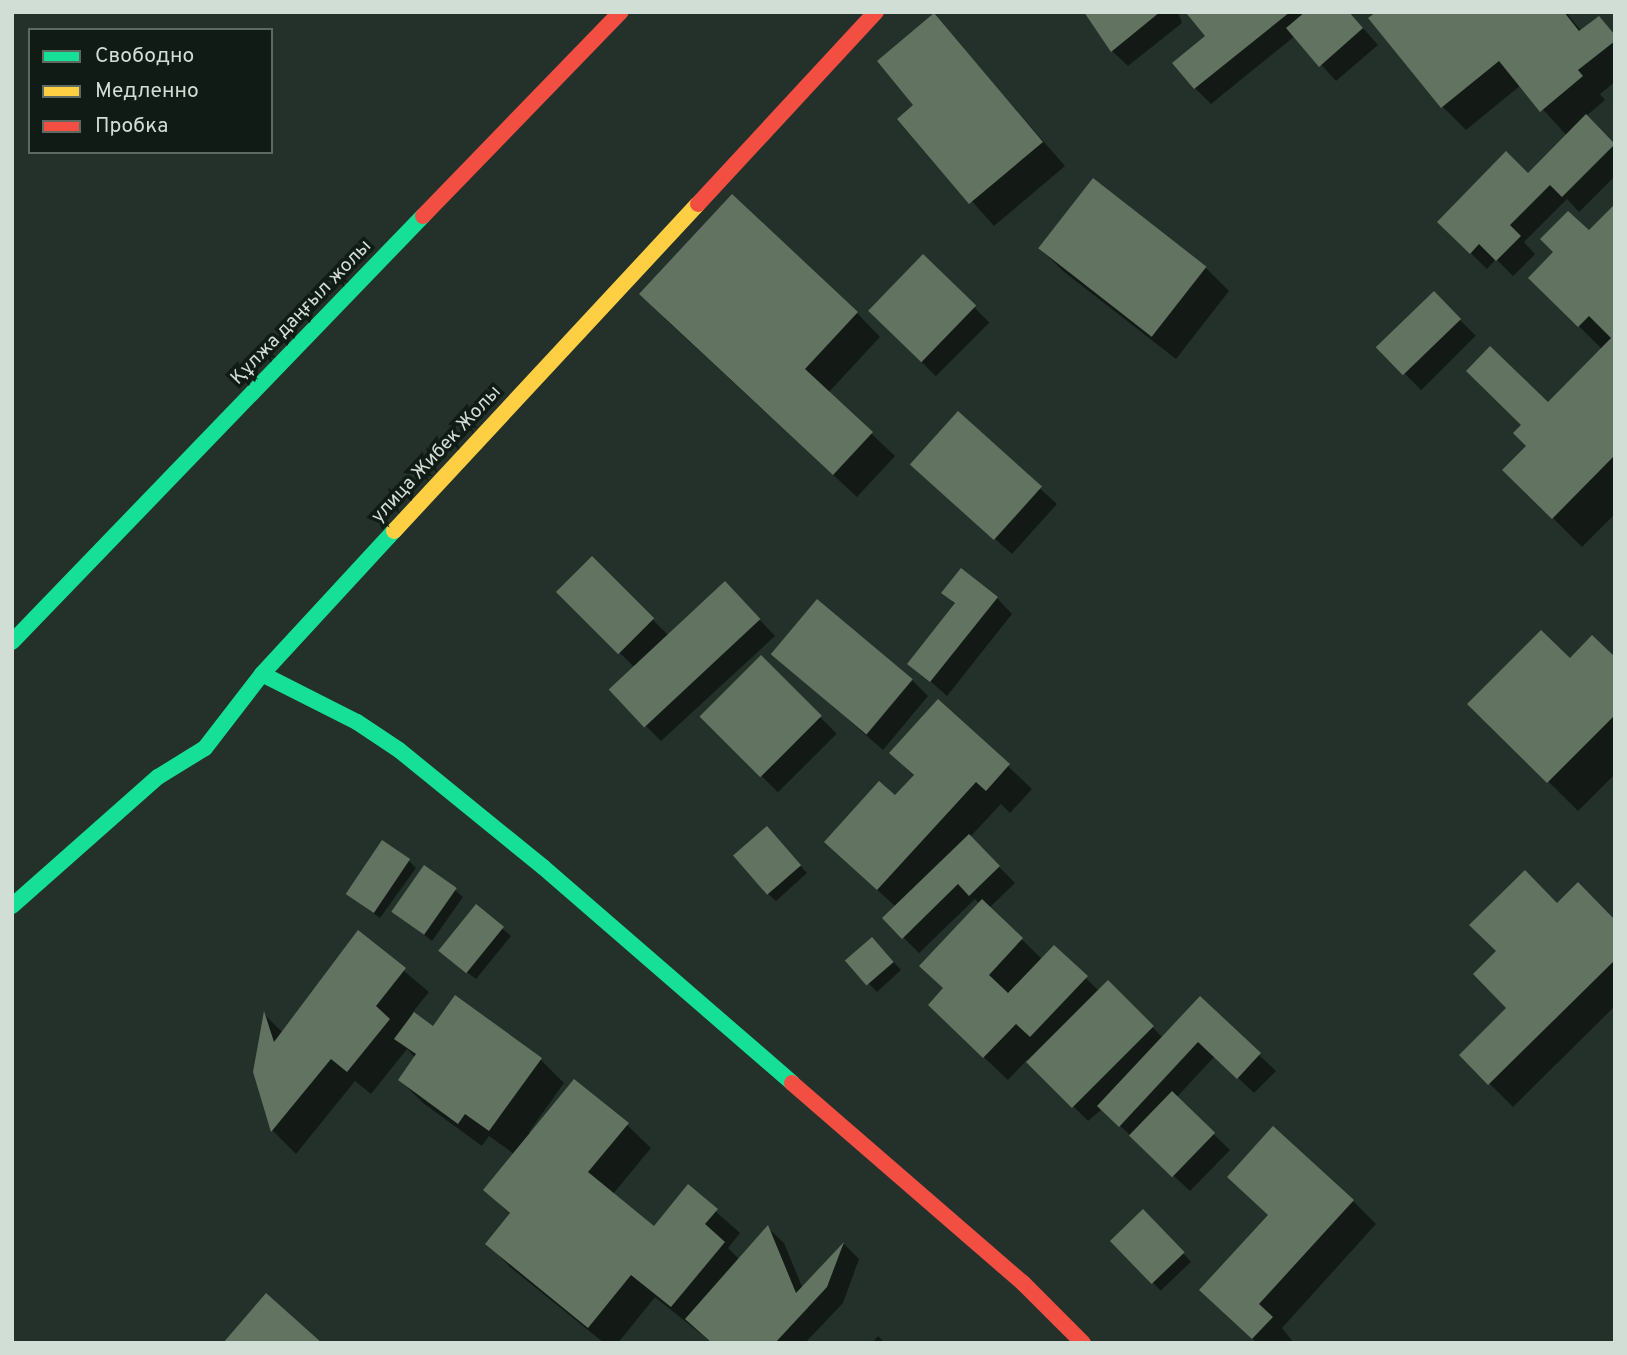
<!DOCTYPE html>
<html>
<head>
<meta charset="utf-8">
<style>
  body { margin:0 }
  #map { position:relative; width:1627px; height:1355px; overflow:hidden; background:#24312a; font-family:Overpass,sans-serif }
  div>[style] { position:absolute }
  .shadow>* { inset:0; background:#0007; transform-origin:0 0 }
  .building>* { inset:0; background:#627361; transform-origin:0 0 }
  .fast>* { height:16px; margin:-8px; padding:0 8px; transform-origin:8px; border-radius:8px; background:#16e098 }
  .slow>* { height:16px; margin:-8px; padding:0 8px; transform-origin:8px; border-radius:8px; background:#ffcf43 }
  .jam>* { height:16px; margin:-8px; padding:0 8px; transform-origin:8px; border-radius:8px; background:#f24e42 }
  span { translate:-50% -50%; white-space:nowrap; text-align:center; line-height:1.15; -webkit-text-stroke:7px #111b15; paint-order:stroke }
  .street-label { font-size:19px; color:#d1ded6 }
  .frame { position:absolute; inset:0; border:14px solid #d1ded6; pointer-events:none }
  .legend { position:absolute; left:28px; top:28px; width:245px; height:126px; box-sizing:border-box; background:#111b15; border:2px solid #5e6962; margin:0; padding:9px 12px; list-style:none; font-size:21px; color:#d1ded6 }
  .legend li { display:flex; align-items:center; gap:14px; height:35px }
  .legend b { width:35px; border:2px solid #5e6962 }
</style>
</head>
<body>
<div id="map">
  <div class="shadow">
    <div style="clip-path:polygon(1086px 12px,1178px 12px,1182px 23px,1128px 66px,1112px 51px)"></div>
    <div style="clip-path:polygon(1192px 12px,1300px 12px,1303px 16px,1308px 12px,1349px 12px,1378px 45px,1336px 81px,1295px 36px,1211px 104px,1195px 88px,1208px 36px)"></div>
    <div style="clip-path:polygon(1378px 12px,1566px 12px,1582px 32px,1599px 18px,1615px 34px,1615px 82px,1600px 94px,1605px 100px,1586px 116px,1615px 143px,1615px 176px,1579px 212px,1567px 199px,1524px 242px,1535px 254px,1513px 276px,1496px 259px,1487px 269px,1439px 222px,1528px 175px,1567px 136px,1521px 85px,1466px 130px,1443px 107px)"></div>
    <div style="clip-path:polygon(934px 16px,1065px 166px,994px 226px,899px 119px,916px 105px)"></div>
    <div style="clip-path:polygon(1093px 180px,1206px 268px,1229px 291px,1176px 359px,1063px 271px,1040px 248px)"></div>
    <div style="clip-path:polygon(1615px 207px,1615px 514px,1582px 547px,1505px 470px,1528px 446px,1548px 404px,1602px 349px,1530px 278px,1589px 233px)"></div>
    <div style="left:923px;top:256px;width:94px;height:76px;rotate:45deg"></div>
    <div style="left:1434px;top:294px;width:59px;height:77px;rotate:45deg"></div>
    <div style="clip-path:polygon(857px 313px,880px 337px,828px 393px,895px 456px,857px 497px,664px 318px)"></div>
    <div style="clip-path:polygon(958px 414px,1057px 504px,1012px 554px,929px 480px)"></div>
    <div style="clip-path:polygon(592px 558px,669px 636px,741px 600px,775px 636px,661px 741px,645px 725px,635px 668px,559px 592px)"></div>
    <div style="clip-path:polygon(944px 593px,997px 598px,1012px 614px,947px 696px,910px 663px,956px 605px)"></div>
    <div style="clip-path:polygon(773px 654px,912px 680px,928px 696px,883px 750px)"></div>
    <div style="left:761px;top:658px;width:107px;height:83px;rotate:45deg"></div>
    <div style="clip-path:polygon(1615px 660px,1615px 774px,1578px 811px,1470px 704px,1570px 661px)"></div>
    <div style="clip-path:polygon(939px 701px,1032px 789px,1010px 813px,1001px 804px,970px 837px,1015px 883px,989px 908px,1042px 959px,1054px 947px,1099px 991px,1108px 982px,1163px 1038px,1200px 999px,1276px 1071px,1254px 1093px,1215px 1056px,1176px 1098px,1230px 1150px,1190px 1191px,1102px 1109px,1088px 1121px,1027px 1060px,1008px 1080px,953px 1028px,945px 989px,980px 904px,975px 899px,919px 953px,884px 918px,896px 907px,850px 865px,895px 798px,915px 777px,891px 753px)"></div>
    <div style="clip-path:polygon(774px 836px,807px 873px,776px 901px,768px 894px)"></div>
    <div style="clip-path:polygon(409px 861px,416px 868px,380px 918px,346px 892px)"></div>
    <div style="clip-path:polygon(455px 890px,463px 897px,432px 941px,393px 911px)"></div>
    <div style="clip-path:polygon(1557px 905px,1615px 922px,1615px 1006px,1513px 1107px,1461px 1055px,1509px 1008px)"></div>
    <div style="clip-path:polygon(477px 907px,511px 936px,476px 979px,449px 959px)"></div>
    <div style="clip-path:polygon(358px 932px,429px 992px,412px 1013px,434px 1028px,456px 998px,541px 1060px,564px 1083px,529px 1132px,531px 1134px,627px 1125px,651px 1148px,613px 1194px,654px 1228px,688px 1187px,740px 1233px,728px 1248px,740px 1260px,768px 1228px,784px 1243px,803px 1289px,844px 1244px,859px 1259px,843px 1303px,805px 1343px,712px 1343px,655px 1297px,618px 1343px,604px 1343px,510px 1267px,487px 1243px,511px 1215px,485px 1190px,514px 1154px,489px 1136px,482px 1146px,423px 1103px,400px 1080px,416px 1058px,407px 1049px,371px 1094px,355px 1081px,296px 1154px,273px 1131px,255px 1072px,265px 1015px,283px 1033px)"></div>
    <div style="clip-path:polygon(880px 947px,901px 970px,877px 992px,848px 962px)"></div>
    <div style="clip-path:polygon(1353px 1201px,1376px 1224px,1282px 1328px,1294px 1343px,1257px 1343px,1225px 1314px)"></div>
    <div style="left:1143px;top:1212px;width:69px;height:42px;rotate:46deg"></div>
    <div style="clip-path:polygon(878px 1336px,885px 1343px,872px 1343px)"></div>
  </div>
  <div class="building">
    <div style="clip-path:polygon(1084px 12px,1160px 12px,1111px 52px)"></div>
    <div style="clip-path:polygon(1190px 12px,1290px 12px,1194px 89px,1172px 63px,1205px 36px,1187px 14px)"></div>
    <div style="clip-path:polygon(1305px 12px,1349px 12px,1363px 28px,1319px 67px,1286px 28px)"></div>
    <div style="clip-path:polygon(1376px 12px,1564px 12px,1579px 31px,1599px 16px,1615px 35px,1615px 41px,1578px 70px,1583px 76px,1540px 112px,1499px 61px,1441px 108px,1368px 18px)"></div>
    <div style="clip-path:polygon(934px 13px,1043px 142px,969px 204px,897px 119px,913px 105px,877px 61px)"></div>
    <div style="clip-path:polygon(1586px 114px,1615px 144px,1562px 197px,1550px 185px,1510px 225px,1521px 236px,1496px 261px,1479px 244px,1470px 254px,1437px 222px,1506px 151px,1528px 173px)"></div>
    <div style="left:1093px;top:178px;width:144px;height:89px;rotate:38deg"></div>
    <div style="clip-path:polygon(732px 194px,858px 312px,805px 369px,873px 432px,833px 475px,639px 294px)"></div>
    <div style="clip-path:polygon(1615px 204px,1615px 455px,1552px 519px,1502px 470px,1526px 446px,1513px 433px,1521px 425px,1466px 371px,1490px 346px,1548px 402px,1611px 338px,1589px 316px,1578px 327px,1528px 278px,1553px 252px,1540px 239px,1568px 211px,1589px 230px)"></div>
    <div style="left:923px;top:254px;width:74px;height:79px;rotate:44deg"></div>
    <div style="left:1434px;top:291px;width:39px;height:81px;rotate:46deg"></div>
    <div style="left:958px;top:411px;width:113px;height:72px;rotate:42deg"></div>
    <div style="left:592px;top:556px;width:88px;height:51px;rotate:45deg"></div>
    <div style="clip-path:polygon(961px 568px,998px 597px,930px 682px,907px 664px,955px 603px,941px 593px)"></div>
    <div style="left:725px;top:581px;width:52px;height:159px;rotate:47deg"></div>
    <div style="left:817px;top:599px;width:125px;height:72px;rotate:40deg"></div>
    <div style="clip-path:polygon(1541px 630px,1570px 658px,1592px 635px,1615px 657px,1615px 715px,1547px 783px,1467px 704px)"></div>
    <div style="left:761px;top:655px;width:86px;height:87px;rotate:45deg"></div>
    <div style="clip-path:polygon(938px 699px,1010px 764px,986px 791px,976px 782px,877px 890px,824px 842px,879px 781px,895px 795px,914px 775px,889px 753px)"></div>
    <div style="left:767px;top:826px;width:52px;height:45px;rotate:49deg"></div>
    <div style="clip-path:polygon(969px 834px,1000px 866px,969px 896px,958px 884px,902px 939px,882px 918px)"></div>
    <div style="left:382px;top:840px;width:34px;height:65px;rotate:34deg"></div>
    <div style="left:424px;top:865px;width:40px;height:57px;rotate:35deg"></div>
    <div style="clip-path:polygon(1525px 870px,1557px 903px,1578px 882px,1615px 920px,1615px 960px,1488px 1085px,1459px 1055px,1506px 1008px,1473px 974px,1496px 951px,1469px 925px)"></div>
    <div style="clip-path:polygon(982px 899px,1023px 938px,989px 975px,1008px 993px,1054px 945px,1088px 976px,1030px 1037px,1016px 1024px,983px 1058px,928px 1005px,943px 988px,919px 966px)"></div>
    <div style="left:476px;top:904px;width:36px;height:60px;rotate:39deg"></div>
    <div style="clip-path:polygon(358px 930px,406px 968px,376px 1006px,390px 1019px,347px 1072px,331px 1059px,271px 1132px,253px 1072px,264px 1011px,274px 1042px)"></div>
    <div style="left:872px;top:937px;width:33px;height:36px;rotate:49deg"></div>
    <div style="left:1108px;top:980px;width:65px;height:116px;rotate:45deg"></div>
    <div style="clip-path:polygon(455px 995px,542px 1058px,489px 1131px,465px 1114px,458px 1124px,398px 1080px,416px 1054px,394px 1039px,414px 1012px,433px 1026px)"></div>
    <div style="clip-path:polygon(1200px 996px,1261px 1053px,1237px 1079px,1198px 1042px,1119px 1127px,1097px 1106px)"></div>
    <div style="clip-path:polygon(574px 1079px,629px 1123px,588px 1172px,654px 1226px,688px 1184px,718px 1209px,705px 1224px,725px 1242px,671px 1307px,631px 1275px,588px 1328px,485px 1244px,510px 1213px,483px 1190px)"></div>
    <div style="left:1172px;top:1091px;width:60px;height:62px;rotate:44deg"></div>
    <div style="clip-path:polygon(1273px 1126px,1354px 1200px,1259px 1304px,1273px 1317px,1252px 1339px,1199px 1290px,1268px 1215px,1227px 1177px)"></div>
    <div style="left:1143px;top:1209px;width:60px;height:46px;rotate:46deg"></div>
    <div style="clip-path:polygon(768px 1225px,796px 1293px,844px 1242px,827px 1287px,775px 1343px,712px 1343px,685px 1319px)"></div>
    <div style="clip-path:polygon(266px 1293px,322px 1343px,223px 1343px)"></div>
  </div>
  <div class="fast">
    <div style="left:12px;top:642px;width:592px;rotate:-46.03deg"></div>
    <div style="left:262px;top:674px;width:106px;rotate:26.8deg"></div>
    <div style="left:357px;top:722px;width:50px;rotate:33.7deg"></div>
    <div style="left:399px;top:750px;width:186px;rotate:39.1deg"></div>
    <div style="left:543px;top:867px;width:330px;rotate:40.9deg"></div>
    <div style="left:12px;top:906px;width:195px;rotate:-41.5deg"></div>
    <div style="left:158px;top:777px;width:55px;rotate:-31.7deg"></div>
    <div style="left:205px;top:748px;width:93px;rotate:-52.4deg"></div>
    <div style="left:262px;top:674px;width:195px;rotate:-47.3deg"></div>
  </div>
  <div class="slow">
    <div style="left:394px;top:531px;width:446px;rotate:-47.1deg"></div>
  </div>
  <div class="jam">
    <div style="left:698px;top:204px;width:262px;rotate:-47.2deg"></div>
    <div style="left:423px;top:216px;width:284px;rotate:-45.9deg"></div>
    <div style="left:792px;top:1083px;width:306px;rotate:40.9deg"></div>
    <div style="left:1023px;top:1283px;width:85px;rotate:45deg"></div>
  </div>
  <div class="street-label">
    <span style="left:302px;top:313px;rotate:-46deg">Құлжа даңғыл жолы</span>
    <span style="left:437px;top:455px;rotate:-47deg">улица Жибек Жолы</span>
  </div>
  <div class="frame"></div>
  <ul class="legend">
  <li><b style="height:9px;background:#16e098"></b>Свободно</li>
  <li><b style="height:9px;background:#ffcf43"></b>Медленно</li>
  <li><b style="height:9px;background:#f24e42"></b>Пробка</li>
  </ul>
</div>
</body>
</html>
